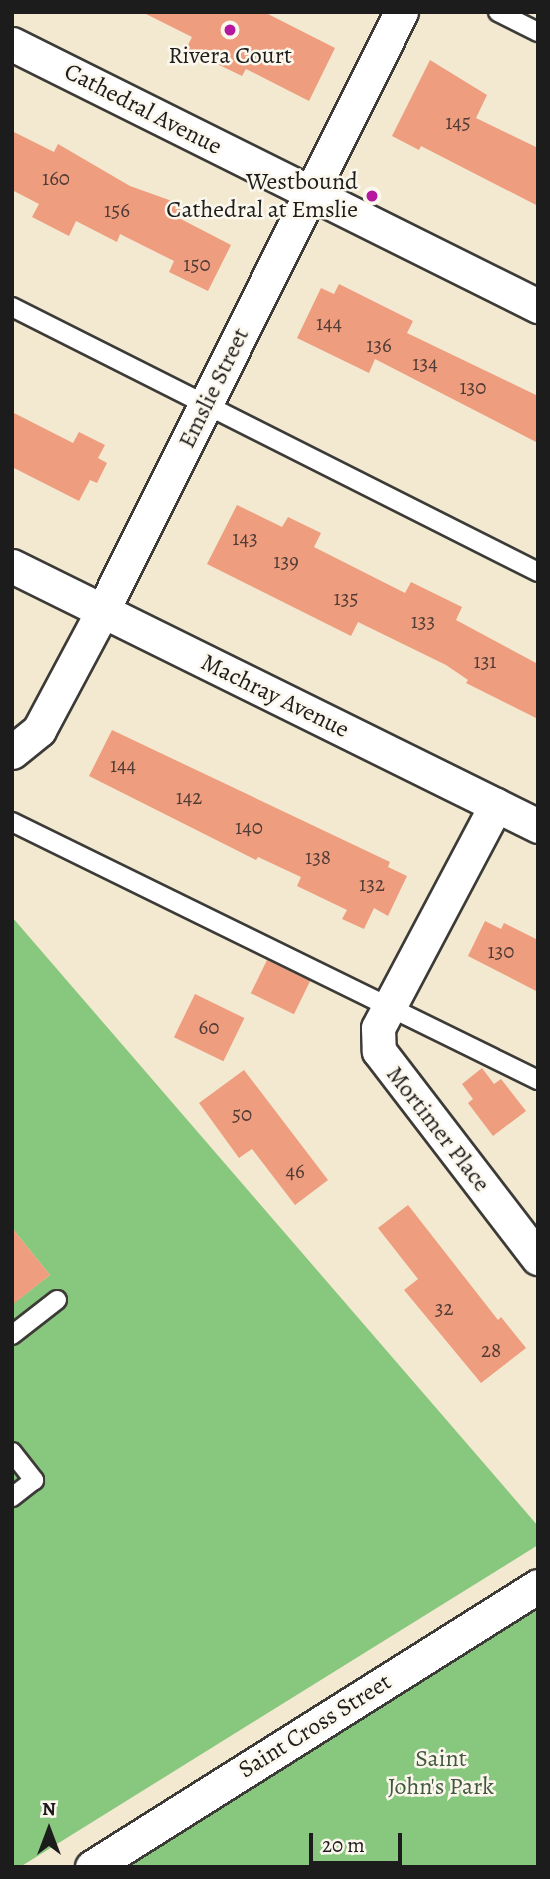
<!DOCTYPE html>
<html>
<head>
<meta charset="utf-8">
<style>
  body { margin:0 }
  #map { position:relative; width:550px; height:1879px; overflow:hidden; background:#f2e9d0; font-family:Alegreya,serif }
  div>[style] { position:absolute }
  .green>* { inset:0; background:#88c77e }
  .building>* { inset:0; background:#ef9d7f; transform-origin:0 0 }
  .roads { filter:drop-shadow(2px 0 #3c3b37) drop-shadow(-2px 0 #3c3b37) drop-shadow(0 2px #3c3b37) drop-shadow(0 -2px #3c3b37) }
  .lane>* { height:18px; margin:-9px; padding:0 9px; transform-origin:9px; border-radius:9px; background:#fff }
  .street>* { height:33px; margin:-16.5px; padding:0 16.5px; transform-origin:16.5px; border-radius:16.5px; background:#fff }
  .dots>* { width:19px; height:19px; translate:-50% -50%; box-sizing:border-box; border:4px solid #fbf7ec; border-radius:50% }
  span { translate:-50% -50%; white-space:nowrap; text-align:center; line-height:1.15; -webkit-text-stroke:5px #fbf7ec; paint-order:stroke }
  .number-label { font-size:21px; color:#513c35 }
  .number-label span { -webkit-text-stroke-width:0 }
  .poi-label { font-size:24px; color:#1c1c1c }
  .right { translate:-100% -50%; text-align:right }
  .street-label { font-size:24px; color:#1c1c1c }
  .park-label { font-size:24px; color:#42583e }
  .frame { position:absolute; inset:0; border:14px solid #1c1c1c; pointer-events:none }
  .north { position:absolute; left:14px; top:1795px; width:70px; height:70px; -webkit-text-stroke:5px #fbf7ec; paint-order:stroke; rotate:0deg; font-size:19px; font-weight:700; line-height:28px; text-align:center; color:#1c1c1c }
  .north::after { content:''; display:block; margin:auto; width:24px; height:32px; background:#1c1c1c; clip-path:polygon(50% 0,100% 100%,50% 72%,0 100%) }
  .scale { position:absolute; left:309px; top:1833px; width:93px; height:32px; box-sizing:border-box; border:4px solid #1c1c1c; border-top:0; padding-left:9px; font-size:21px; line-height:24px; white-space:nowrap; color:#1c1c1c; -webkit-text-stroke:5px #fbf7ec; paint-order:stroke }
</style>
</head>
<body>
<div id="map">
  <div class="green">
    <div style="clip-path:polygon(12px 917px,538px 1526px,538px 1545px,20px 1867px,12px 1867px,12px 1299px,18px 1300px,50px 1275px,12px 1228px)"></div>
    <div style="clip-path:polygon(538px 1603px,538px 1867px,107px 1867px)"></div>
  </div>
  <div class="building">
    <div style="clip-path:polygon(142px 12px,264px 12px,335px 48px,309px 101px,246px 69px,242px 76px,186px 49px,192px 37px)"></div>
    <div style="clip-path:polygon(430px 60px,487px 95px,476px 118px,538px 148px,538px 206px,421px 146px,419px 150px,392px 136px)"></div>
    <div style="clip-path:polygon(12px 131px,54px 152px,58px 144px,130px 186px,183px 205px,177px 217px,231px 245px,208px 291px,169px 272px,174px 261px,120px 234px,117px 242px,76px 221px,69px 236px,32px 217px,39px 204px,12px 190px)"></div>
    <div style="clip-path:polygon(339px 284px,413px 321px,407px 333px,538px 396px,538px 443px,375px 359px,369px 373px,297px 338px,321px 288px,334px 294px)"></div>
    <div style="clip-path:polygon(12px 412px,73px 443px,79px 432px,105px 445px,98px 458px,107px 463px,97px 483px,90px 480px,79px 501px,12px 467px)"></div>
    <div style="clip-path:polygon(237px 505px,282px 527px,288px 517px,321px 533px,314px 547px,405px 593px,411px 582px,462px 607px,456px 620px,538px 664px,538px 719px,466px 683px,468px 680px,446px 665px,358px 622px,351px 636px,207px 564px)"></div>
    <div style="clip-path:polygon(112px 730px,390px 862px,388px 867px,407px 876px,388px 916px,374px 908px,364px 929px,342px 919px,347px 910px,297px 886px,301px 877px,258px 857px,256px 860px,89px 776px)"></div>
    <div style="clip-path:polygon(485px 921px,501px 929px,504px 923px,538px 940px,538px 992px,468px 956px)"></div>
    <div style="left:267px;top:960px;width:48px;height:37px;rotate:26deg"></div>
    <div style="left:195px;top:994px;width:55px;height:48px;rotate:26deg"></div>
    <div style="clip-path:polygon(482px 1068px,494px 1084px,501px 1079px,526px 1111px,493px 1136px,468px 1103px,473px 1099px,462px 1084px)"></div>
    <div style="clip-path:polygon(244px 1070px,328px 1180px,295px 1205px,252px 1149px,239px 1158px,199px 1103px)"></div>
    <div style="clip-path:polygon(408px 1205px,498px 1320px,501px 1317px,526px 1348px,481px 1383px,404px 1290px,418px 1279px,378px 1228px)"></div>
    <div style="clip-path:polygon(12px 1228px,50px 1275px,12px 1305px)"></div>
  </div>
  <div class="roads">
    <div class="lane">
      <div style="left:498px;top:12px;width:45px;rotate:26.6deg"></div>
      <div style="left:12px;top:307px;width:589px;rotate:26.74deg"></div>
      <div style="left:12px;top:822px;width:586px;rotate:26.13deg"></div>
      <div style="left:12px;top:1335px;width:57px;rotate:-37.9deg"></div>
      <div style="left:12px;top:1452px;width:36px;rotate:52deg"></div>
      <div style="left:34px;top:1480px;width:28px;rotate:142deg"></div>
    </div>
    <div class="street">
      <div style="left:12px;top:44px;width:588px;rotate:26.48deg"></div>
      <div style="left:12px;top:566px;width:587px;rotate:26.3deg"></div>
      <div style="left:12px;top:752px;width:35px;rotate:-39deg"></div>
      <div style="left:39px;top:730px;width:136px;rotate:-61.9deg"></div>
      <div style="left:103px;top:610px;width:668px;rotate:-63.51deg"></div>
      <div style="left:496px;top:805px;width:252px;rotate:117.9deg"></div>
      <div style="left:378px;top:1028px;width:23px;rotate:88deg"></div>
      <div style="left:379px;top:1051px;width:261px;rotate:52.5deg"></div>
      <div style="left:92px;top:1867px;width:527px;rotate:-32.21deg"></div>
    </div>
  </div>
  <div class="dots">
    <div style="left:230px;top:30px;background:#b5179e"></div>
    <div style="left:372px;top:196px;background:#b5179e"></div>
  </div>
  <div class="number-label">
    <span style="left:458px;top:122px">145</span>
    <span style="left:56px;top:178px">160</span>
    <span style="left:117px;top:210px">156</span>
    <span style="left:197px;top:264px">150</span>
    <span style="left:329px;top:323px">144</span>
    <span style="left:379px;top:345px">136</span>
    <span style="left:425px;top:363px">134</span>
    <span style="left:473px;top:387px">130</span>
    <span style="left:245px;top:538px">143</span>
    <span style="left:286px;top:561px">139</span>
    <span style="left:346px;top:598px">135</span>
    <span style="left:423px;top:621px">133</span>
    <span style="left:485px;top:661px">131</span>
    <span style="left:123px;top:765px">144</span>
    <span style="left:189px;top:797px">142</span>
    <span style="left:249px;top:827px">140</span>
    <span style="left:318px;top:857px">138</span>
    <span style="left:372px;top:884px">132</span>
    <span style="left:501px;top:951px">130</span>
    <span style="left:209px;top:1027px">60</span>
    <span style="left:242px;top:1114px">50</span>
    <span style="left:295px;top:1171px">46</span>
    <span style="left:444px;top:1308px">32</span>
    <span style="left:491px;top:1350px">28</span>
  </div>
  <div class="poi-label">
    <span style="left:230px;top:56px">Rivera Court</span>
    <span class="right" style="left:358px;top:196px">Westbound<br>Cathedral at Emslie</span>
  </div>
  <div class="street-label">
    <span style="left:143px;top:109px;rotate:27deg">Cathedral Avenue</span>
    <span style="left:214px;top:388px;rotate:-64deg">Emslie Street</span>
    <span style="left:275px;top:696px;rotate:26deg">Machray Avenue</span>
    <span style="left:438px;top:1129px;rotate:52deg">Mortimer Place</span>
    <span style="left:315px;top:1726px;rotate:-32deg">Saint Cross Street</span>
  </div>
  <div class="park-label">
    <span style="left:441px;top:1773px">Saint<br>John's Park</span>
  </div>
  <div class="frame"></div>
  <div class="north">N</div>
  <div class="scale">20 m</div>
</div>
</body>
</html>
